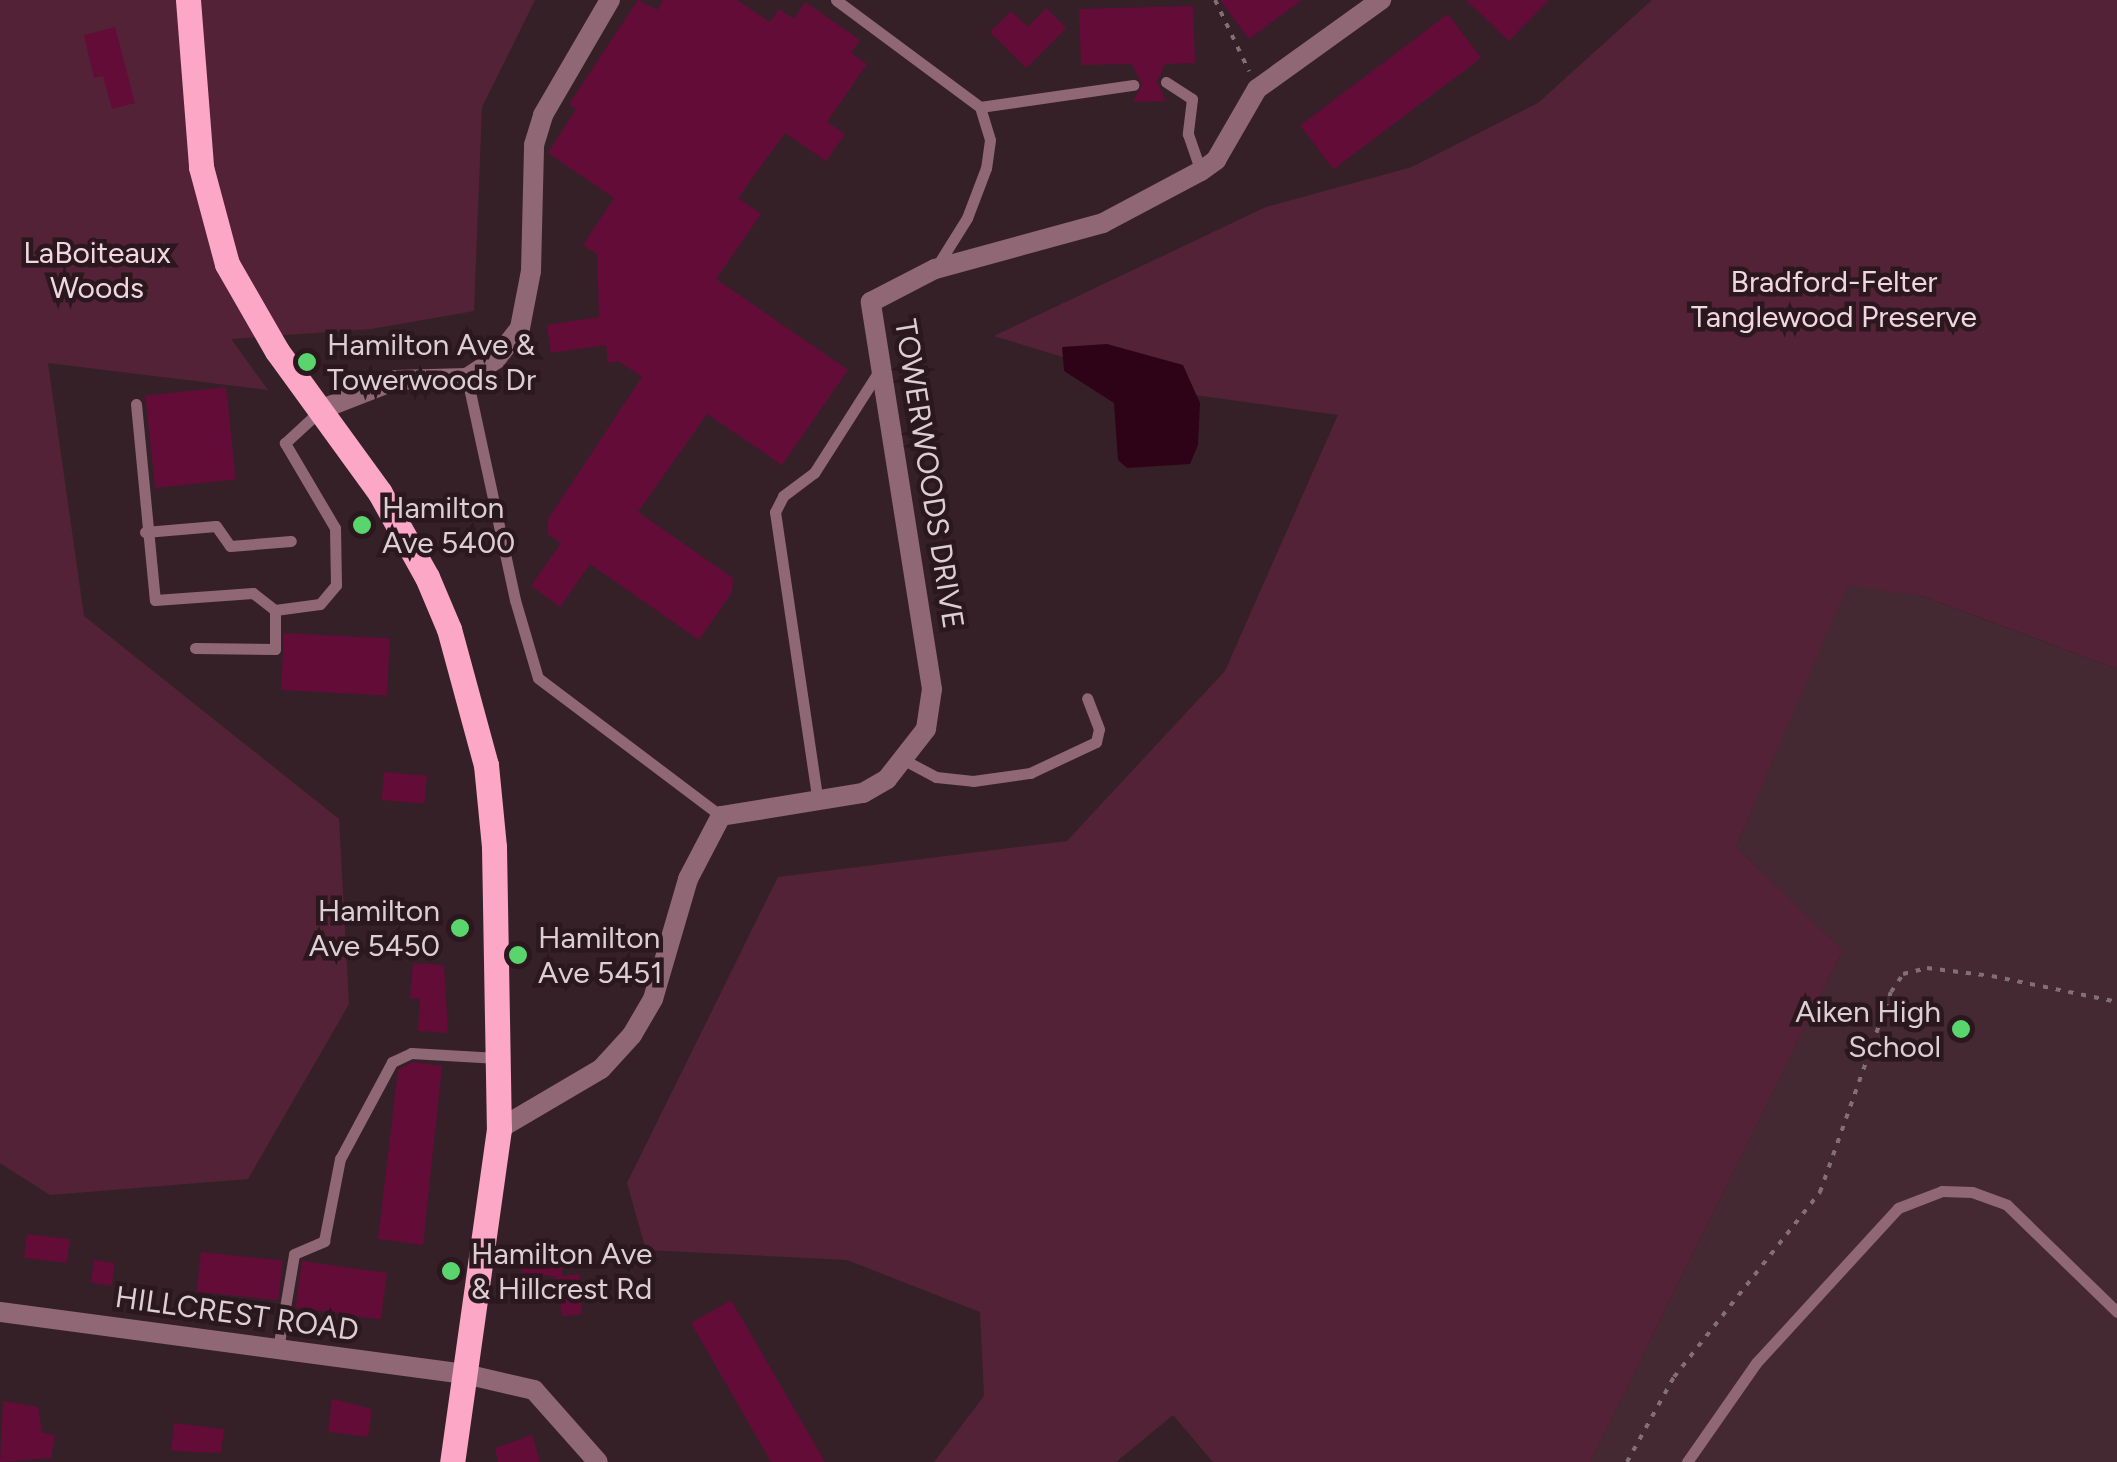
<!DOCTYPE html>
<html>
<head>
<meta charset="utf-8">
<style>
  body { margin:0 }
  #map { position:relative; width:2117px; height:1462px; overflow:hidden; background:#352028; font-family:Figtree,sans-serif }
  div>[style] { position:absolute }
  .built>* { inset:0; background:#442832 }
  .green>* { inset:0; background:#542236 }
  .water>* { inset:0; background:#2f0317 }
  .building>* { inset:0; background:#630c38; transform-origin:0 0 }
  .path>* { height:4px; margin-top:-2px; transform-origin:0; background:repeating-linear-gradient(90deg,#827076 0 5px,transparent 0 13px) }
  .service>* { height:11px; margin:-5.5px; padding:0 5.5px; transform-origin:5.5px; border-radius:5.5px; background:#906775 }
  .minor>* { height:20px; margin:-10px; padding:0 10px; transform-origin:10px; border-radius:10px; background:#906775 }
  .tertiary>* { height:20px; margin:-10px; padding:0 10px; transform-origin:10px; border-radius:10px; background:#906775 }
  .primary>* { height:25px; margin:-12.5px; padding:0 12.5px; transform-origin:12.5px; border-radius:12.5px; background:#fba7c5 }
  .dots>* { width:28px; height:28px; translate:-50% -50%; box-sizing:border-box; border:5px solid #2b171e; border-radius:50% }
  span { translate:-50% -50%; white-space:nowrap; text-align:center; line-height:1.15; -webkit-text-stroke:9px #2b171e; paint-order:stroke }
  .park-label { font-size:30px; color:#f0d6de }
  .poi-label { font-size:30px; color:#dcced2 }
  .left { translate:0 -50%; text-align:left }
  .right { translate:-100% -50%; text-align:right }
  .street-label { font-size:30px; color:#dcced2 }
</style>
</head>
<body>
<div id="map">
  <div class="built">
    <div style="clip-path:polygon(1853px 570px,2117px 669px,2117px 1462px,1590px 1462px,1843px 950px,1736px 847px)"></div>
  </div>
  <div class="green">
    <div style="clip-path:polygon(0 0,535px 0,482px 107px,474px 311px,371px 329px,231px 339px,268px 390px,48px 363px,84px 616px,339px 819px,349px 1004px,248px 1179px,50px 1195px,0 1163px)"></div>
    <div style="clip-path:polygon(1652px 0,2117px 0,2117px 669px,1920px 595px,1847px 586px,1736px 847px,1843px 950px,1590px 1462px,1213px 1462px,1173px 1415px,1116px 1462px,934px 1462px,984px 1396px,980px 1312px,847px 1260px,646px 1250px,627px 1183px,778px 877px,1067px 841px,1225px 671px,1338px 415px,1181px 393px,994px 336px,1266px 207px,1412px 167px,1538px 103px)"></div>
  </div>
  <div class="water">
    <div style="clip-path:polygon(1107px 344px,1183px 365px,1200px 403px,1198px 445px,1190px 464px,1127px 468px,1118px 460px,1114px 403px,1064px 371px,1062px 347px)"></div>
  </div>
  <div class="building">
    <div style="clip-path:polygon(638px 0,657px 10px,663px 0,737px 0,770px 22px,779px 9px,794px 19px,805px 2px,860px 40px,851px 53px,867px 64px,827px 122px,845px 134px,826px 161px,785px 133px,738px 198px,761px 214px,716px 279px,848px 370px,782px 465px,707px 414px,638px 512px,733px 578px,732px 592px,699px 640px,590px 564px,560px 607px,531px 586px,561px 543px,548px 534px,548px 519px,642px 377px,618px 361px,608px 363px,606px 345px,551px 353px,547px 325px,599px 317px,597px 254px,583px 245px,614px 198px,548px 153px,576px 109px,569px 104px)"></div>
    <div style="clip-path:polygon(1220px 0,1302px 0,1249px 39px)"></div>
    <div style="clip-path:polygon(1466px 0,1549px 0,1509px 41px)"></div>
    <div style="clip-path:polygon(1193px 6px,1195px 63px,1165px 64px,1157px 82px,1166px 101px,1133px 102px,1142px 85px,1132px 64px,1081px 65px,1079px 9px)"></div>
    <div style="clip-path:polygon(1046px 8px,1066px 28px,1026px 68px,990px 32px,1011px 11px,1028px 27px)"></div>
    <div style="left:1448px;top:14px;width:55px;height:185px;rotate:53deg"></div>
    <div style="clip-path:polygon(115px 27px,135px 103px,112px 109px,103px 76px,94px 78px,84px 35px)"></div>
    <div style="left:226px;top:387px;width:93px;height:81px;rotate:84deg"></div>
    <div style="left:284px;top:633px;width:106px;height:57px;rotate:3deg"></div>
    <div style="left:384px;top:772px;width:43px;height:28px;rotate:5deg"></div>
    <div style="clip-path:polygon(413px 963px,444px 965px,448px 1033px,418px 1031px,420px 999px,410px 998px)"></div>
    <div style="clip-path:polygon(413px 1062px,442px 1066px,423px 1245px,378px 1239px,398px 1070px)"></div>
    <div style="left:27px;top:1234px;width:43px;height:24px;rotate:7deg"></div>
    <div style="left:523px;top:1251px;width:41px;height:22px;rotate:6deg"></div>
    <div style="left:201px;top:1252px;width:82px;height:40px;rotate:6deg"></div>
    <div style="left:94px;top:1260px;width:21px;height:23px;rotate:8deg"></div>
    <div style="left:302px;top:1261px;width:86px;height:47px;rotate:8deg"></div>
    <div style="clip-path:polygon(579px 1274px,582px 1314px,562px 1316px,555px 1277px)"></div>
    <div style="clip-path:polygon(731px 1300px,825px 1462px,771px 1462px,691px 1323px)"></div>
    <div style="clip-path:polygon(332px 1399px,372px 1409px,368px 1437px,328px 1432px)"></div>
    <div style="clip-path:polygon(3px 1401px,38px 1407px,42px 1433px,55px 1435px,51px 1458px,0 1462px)"></div>
    <div style="clip-path:polygon(174px 1423px,224px 1429px,221px 1453px,171px 1451px)"></div>
    <div style="clip-path:polygon(532px 1435px,540px 1462px,498px 1462px,495px 1448px)"></div>
  </div>
  <div class="path">
    <div style="left:1215px;top:0;width:79px;rotate:64.4deg"></div>
    <div style="left:1627px;top:1462px;width:97px;rotate:-61.1deg"></div>
    <div style="left:1674px;top:1377px;width:236px;rotate:-51.7deg"></div>
    <div style="left:1820px;top:1192px;width:212px;rotate:-70.5deg"></div>
    <div style="left:1891px;top:992px;width:22px;rotate:-56deg"></div>
    <div style="left:1903px;top:974px;width:25px;rotate:-14deg"></div>
    <div style="left:1927px;top:968px;width:65px;rotate:7deg"></div>
    <div style="left:1992px;top:976px;width:128px;rotate:11.7deg"></div>
  </div>
  <div class="service">
    <div style="left:836px;top:0;width:179px;rotate:36.6deg"></div>
    <div style="left:980px;top:107px;width:34px;rotate:73deg"></div>
    <div style="left:990px;top:140px;width:28px;rotate:98deg"></div>
    <div style="left:986px;top:168px;width:53px;rotate:110.8deg"></div>
    <div style="left:967px;top:218px;width:57px;rotate:122deg"></div>
    <div style="left:1166px;top:82px;width:31px;rotate:33deg"></div>
    <div style="left:1192px;top:99px;width:35px;rotate:97deg"></div>
    <div style="left:1188px;top:134px;width:39px;rotate:71deg"></div>
    <div style="left:980px;top:107px;width:155px;rotate:-8.2deg"></div>
    <div style="left:467px;top:378px;width:227px;rotate:77.8deg"></div>
    <div style="left:515px;top:600px;width:81px;rotate:73.6deg"></div>
    <div style="left:538px;top:678px;width:229px;rotate:37deg"></div>
    <div style="left:136px;top:404px;width:197px;rotate:84.5deg"></div>
    <div style="left:155px;top:600px;width:98px;rotate:-4.1deg"></div>
    <div style="left:253px;top:593px;width:28px;rotate:38deg"></div>
    <div style="left:275px;top:610px;width:45px;rotate:-7.6deg"></div>
    <div style="left:320px;top:604px;width:25px;rotate:-50deg"></div>
    <div style="left:336px;top:585px;width:57px;rotate:-91deg"></div>
    <div style="left:335px;top:528px;width:99px;rotate:-120.5deg"></div>
    <div style="left:285px;top:443px;width:50px;rotate:-42.6deg"></div>
    <div style="left:145px;top:532px;width:71px;rotate:-4.8deg"></div>
    <div style="left:216px;top:526px;width:24px;rotate:55deg"></div>
    <div style="left:230px;top:546px;width:61px;rotate:-4.7deg"></div>
    <div style="left:195px;top:648px;width:80px;rotate:0.7deg"></div>
    <div style="left:275px;top:649px;width:39px;rotate:-90deg"></div>
    <div style="left:904px;top:760px;width:36px;rotate:28deg"></div>
    <div style="left:936px;top:777px;width:37px;rotate:6deg"></div>
    <div style="left:973px;top:781px;width:58px;rotate:-8deg"></div>
    <div style="left:1030px;top:773px;width:73px;rotate:-25.2deg"></div>
    <div style="left:1096px;top:742px;width:13px;rotate:-77deg"></div>
    <div style="left:1099px;top:729px;width:33px;rotate:-111deg"></div>
    <div style="left:818px;top:803px;width:294px;rotate:-98.4deg"></div>
    <div style="left:775px;top:512px;width:18px;rotate:-63deg"></div>
    <div style="left:783px;top:496px;width:39px;rotate:-37deg"></div>
    <div style="left:814px;top:473px;width:121px;rotate:-57.5deg"></div>
    <div style="left:278px;top:1349px;width:96px;rotate:-80.4deg"></div>
    <div style="left:294px;top:1254px;width:33px;rotate:-23deg"></div>
    <div style="left:324px;top:1241px;width:84px;rotate:-79deg"></div>
    <div style="left:340px;top:1159px;width:110px;rotate:-61.8deg"></div>
    <div style="left:392px;top:1062px;width:21px;rotate:-25deg"></div>
    <div style="left:411px;top:1053px;width:87px;rotate:3.3deg"></div>
    <div style="left:1687px;top:1462px;width:121px;rotate:-55.1deg"></div>
    <div style="left:1756px;top:1363px;width:210px;rotate:-47.5deg"></div>
    <div style="left:1898px;top:1208px;width:47px;rotate:-21.1deg"></div>
    <div style="left:1942px;top:1191px;width:30px;rotate:2deg"></div>
    <div style="left:1972px;top:1192px;width:37px;rotate:20deg"></div>
    <div style="left:2007px;top:1205px;width:153px;rotate:44.2deg"></div>
  </div>
  <div class="minor">
    <div style="left:322px;top:409px;width:79px;rotate:-21.4deg"></div>
    <div style="left:396px;top:380px;width:71px;rotate:-1.6deg"></div>
    <div style="left:467px;top:378px;width:35px;rotate:-33deg"></div>
    <div style="left:496px;top:359px;width:39px;rotate:-52deg"></div>
    <div style="left:520px;top:328px;width:58px;rotate:-79.1deg"></div>
    <div style="left:531px;top:271px;width:126px;rotate:-88.6deg"></div>
    <div style="left:534px;top:145px;width:31px;rotate:-73deg"></div>
    <div style="left:543px;top:115px;width:133px;rotate:-59.8deg"></div>
    <div style="left:499px;top:1129px;width:118px;rotate:-30.5deg"></div>
    <div style="left:601px;top:1069px;width:46px;rotate:-47.6deg"></div>
    <div style="left:632px;top:1035px;width:42px;rotate:-59.7deg"></div>
    <div style="left:653px;top:999px;width:125px;rotate:-73.7deg"></div>
    <div style="left:688px;top:879px;width:71px;rotate:-62.4deg"></div>
    <div style="left:721px;top:816px;width:144px;rotate:-9.2deg"></div>
    <div style="left:863px;top:793px;width:28px;rotate:-30deg"></div>
    <div style="left:887px;top:779px;width:63px;rotate:-52deg"></div>
    <div style="left:926px;top:729px;width:40px;rotate:-81.5deg"></div>
    <div style="left:932px;top:689px;width:392px;rotate:-99deg"></div>
    <div style="left:871px;top:302px;width:72px;rotate:-27.3deg"></div>
    <div style="left:935px;top:269px;width:174px;rotate:-15.3deg"></div>
    <div style="left:1103px;top:223px;width:111px;rotate:-28deg"></div>
    <div style="left:1201px;top:171px;width:19px;rotate:-36deg"></div>
    <div style="left:1216px;top:160px;width:82px;rotate:-60deg"></div>
    <div style="left:1257px;top:89px;width:153px;rotate:-35.7deg"></div>
    <div style="left:0;top:1312px;width:469px;rotate:7.6deg"></div>
  </div>
  <div class="tertiary">
    <div style="left:465px;top:1374px;width:71px;rotate:13.1deg"></div>
    <div style="left:534px;top:1390px;width:96px;rotate:48.4deg"></div>
  </div>
  <div class="primary">
    <div style="left:188px;top:0;width:168px;rotate:85.5deg"></div>
    <div style="left:201px;top:167px;width:100px;rotate:75deg"></div>
    <div style="left:227px;top:264px;width:100px;rotate:60.1deg"></div>
    <div style="left:277px;top:351px;width:175px;rotate:54deg"></div>
    <div style="left:380px;top:493px;width:96px;rotate:60.8deg"></div>
    <div style="left:427px;top:577px;width:56px;rotate:67.1deg"></div>
    <div style="left:449px;top:629px;width:141px;rotate:74.8deg"></div>
    <div style="left:486px;top:765px;width:82px;rotate:84.4deg"></div>
    <div style="left:494px;top:847px;width:282px;rotate:89deg"></div>
    <div style="left:499px;top:1129px;width:336px;rotate:98deg"></div>
  </div>
  <div class="dots">
    <div style="left:307px;top:362px;background:#5ad56e"></div>
    <div style="left:362px;top:525px;background:#5ad56e"></div>
    <div style="left:460px;top:928px;background:#5ad56e"></div>
    <div style="left:518px;top:955px;background:#5ad56e"></div>
    <div style="left:1961px;top:1029px;background:#5ad56e"></div>
    <div style="left:451px;top:1271px;background:#5ad56e"></div>
  </div>
  <div class="park-label">
    <span style="left:97px;top:270px">LaBoiteaux<br>Woods</span>
    <span style="left:1834px;top:299px">Bradford-Felter<br>Tanglewood Preserve</span>
  </div>
  <div class="poi-label">
    <span class="left" style="left:327px;top:362px">Hamilton Ave &amp;<br>Towerwoods Dr</span>
    <span class="left" style="left:382px;top:525px">Hamilton<br>Ave 5400</span>
    <span class="right" style="left:440px;top:928px">Hamilton<br>Ave 5450</span>
    <span class="left" style="left:538px;top:955px">Hamilton<br>Ave 5451</span>
    <span class="right" style="left:1941px;top:1029px">Aiken High<br>School</span>
    <span class="left" style="left:471px;top:1271px">Hamilton Ave<br>&amp; Hillcrest Rd</span>
  </div>
  <div class="street-label">
    <span style="left:929px;top:474px;rotate:81deg">TOWERWOODS DRIVE</span>
    <span style="left:237px;top:1314px;rotate:8deg">HILLCREST ROAD</span>
  </div>
</div>
</body>
</html>
